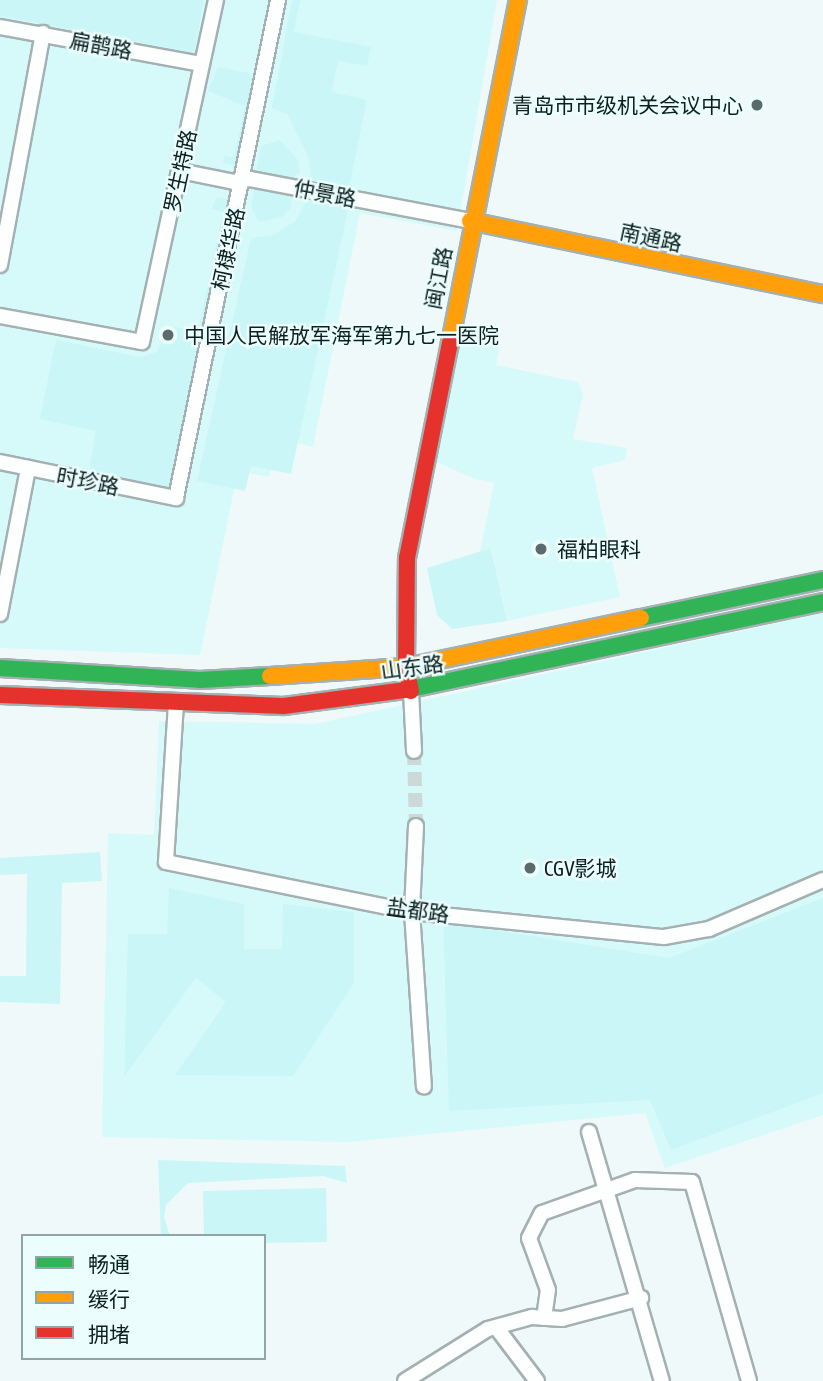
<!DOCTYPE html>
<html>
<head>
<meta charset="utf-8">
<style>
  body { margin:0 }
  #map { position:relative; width:823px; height:1381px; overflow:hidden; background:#eff9f9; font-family:"Asap Condensed","Noto Sans SC",sans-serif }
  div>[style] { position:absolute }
  .built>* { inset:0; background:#d6fafa }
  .green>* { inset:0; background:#cbf6f7 }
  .street-tunnel>* { height:14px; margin-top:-7px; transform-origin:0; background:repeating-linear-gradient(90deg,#cdd8d8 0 14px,transparent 0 21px) }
  .roads { filter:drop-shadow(2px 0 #a4b0b1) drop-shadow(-2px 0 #a4b0b1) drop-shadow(0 2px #a4b0b1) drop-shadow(0 -2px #a4b0b1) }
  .street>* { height:14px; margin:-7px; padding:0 7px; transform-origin:7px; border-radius:7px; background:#fdfefe }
  .fast>* { height:16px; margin:-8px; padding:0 8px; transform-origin:8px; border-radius:8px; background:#30b455 }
  .slow>* { height:16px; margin:-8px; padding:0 8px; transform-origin:8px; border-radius:8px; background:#ff9f0a }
  .jam>* { height:16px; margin:-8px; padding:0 8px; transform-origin:8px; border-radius:8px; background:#e5322d }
  .dots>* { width:19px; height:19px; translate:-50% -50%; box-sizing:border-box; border:4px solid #ebfdfd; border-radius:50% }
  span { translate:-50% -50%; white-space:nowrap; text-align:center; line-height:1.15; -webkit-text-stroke:5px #ebfdfd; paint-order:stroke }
  .street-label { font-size:21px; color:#0c1e1e }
  .poi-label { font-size:21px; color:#0c1e1e }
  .right { translate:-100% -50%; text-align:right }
  .left { translate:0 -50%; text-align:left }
  .legend { position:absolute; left:21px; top:1234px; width:245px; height:126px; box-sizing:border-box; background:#ebfdfd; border:2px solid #92a4a4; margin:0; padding:9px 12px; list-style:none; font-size:21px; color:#0c1e1e }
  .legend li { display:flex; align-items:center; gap:14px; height:35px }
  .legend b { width:35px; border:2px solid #92a4a4 }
</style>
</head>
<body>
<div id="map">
  <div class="built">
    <div style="clip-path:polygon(0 0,497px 0,457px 231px,360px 213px,313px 447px,279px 439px,269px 477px,238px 471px,200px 655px,0 648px)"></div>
    <div style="clip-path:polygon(458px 338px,500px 346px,496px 365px,578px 382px,583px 394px,573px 439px,627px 448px,625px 460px,592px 468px,620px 597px,507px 621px,492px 549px,480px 552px,494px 483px,472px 478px,435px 461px)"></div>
    <div style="clip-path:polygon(823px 613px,823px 1115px,665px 1168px,645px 1113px,348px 1142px,102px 1137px,108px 833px,154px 835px,159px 721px,315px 724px)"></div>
  </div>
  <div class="green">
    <div style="clip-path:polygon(0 0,204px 0,194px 53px,0 16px)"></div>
    <div style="clip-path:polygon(292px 0,300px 0,294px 32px,371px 47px,367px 66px,338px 61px,332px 92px,367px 100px,349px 188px,312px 181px,309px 159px,288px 115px,272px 108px)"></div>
    <div style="clip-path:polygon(218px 67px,249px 73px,257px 85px,240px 166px,223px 163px,224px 156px,234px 158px,245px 106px,208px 91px)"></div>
    <div style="clip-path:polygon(280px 140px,298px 160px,300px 172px,292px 179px,256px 173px,261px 146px)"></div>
    <div style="clip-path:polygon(255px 185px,292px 192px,291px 208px,282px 217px,259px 222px,251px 207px)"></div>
    <div style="clip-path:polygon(216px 197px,234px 200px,173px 492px,104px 479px,105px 473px,89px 470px,96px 431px,40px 419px,56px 340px,140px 357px,157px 352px,169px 326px,198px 331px,223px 212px,212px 209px)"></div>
    <div style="clip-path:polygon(309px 197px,349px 206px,291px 474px,251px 466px,245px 491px,197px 481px,251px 238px,274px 235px,295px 221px)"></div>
    <div style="clip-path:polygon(491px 548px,507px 621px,452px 629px,437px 615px,427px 568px)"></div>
    <div style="clip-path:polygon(100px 852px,102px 881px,62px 883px,60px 1004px,0 1002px,0 976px,26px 976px,27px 874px,0 875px,0 858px)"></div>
    <div style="clip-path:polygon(169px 888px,244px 904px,244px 949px,282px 949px,283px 904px,354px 912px,354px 983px,293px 1076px,175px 1075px,226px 1002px,196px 978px,124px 1077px,128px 934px,167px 934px)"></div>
    <div style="clip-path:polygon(823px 898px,823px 1093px,671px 1150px,650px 1100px,449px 1111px,443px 922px,669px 958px)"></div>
    <div style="clip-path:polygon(158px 1160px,345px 1166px,347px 1183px,323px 1176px,188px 1183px,166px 1205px,164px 1217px,170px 1236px,161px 1236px)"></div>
    <div style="clip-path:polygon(326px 1188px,327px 1242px,264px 1243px,264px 1236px,204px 1236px,203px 1191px)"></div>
  </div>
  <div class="street-tunnel">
    <div style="left:414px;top:751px;width:75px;rotate:88.5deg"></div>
  </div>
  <div class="roads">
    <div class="street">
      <div style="left:0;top:27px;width:205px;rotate:10.4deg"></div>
      <div style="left:180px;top:171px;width:55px;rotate:11.5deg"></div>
      <div style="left:234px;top:182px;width:16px;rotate:-11deg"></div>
      <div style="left:250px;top:179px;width:224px;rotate:10.8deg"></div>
      <div style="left:0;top:265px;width:236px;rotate:-79.5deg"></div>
      <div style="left:0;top:316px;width:144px;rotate:10.4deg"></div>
      <div style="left:142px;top:342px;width:350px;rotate:-77.8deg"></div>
      <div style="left:0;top:462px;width:180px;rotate:11.6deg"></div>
      <div style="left:176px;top:498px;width:508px;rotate:-78.42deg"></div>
      <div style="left:0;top:614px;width:149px;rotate:-79.1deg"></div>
      <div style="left:411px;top:691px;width:60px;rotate:87.1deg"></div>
      <div style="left:176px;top:703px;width:159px;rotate:93.6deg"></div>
      <div style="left:166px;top:862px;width:251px;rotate:11.5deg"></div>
      <div style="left:412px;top:912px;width:253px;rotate:5.7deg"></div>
      <div style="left:664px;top:937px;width:46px;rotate:-10.1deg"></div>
      <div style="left:709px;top:929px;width:124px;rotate:-23.3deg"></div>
      <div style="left:416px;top:826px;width:86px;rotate:92.7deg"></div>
      <div style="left:412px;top:912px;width:175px;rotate:86.1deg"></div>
      <div style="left:589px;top:1132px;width:259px;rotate:73.7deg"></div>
      <div style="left:544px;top:1318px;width:28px;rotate:-82deg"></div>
      <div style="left:548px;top:1290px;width:55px;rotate:-110.1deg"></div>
      <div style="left:529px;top:1238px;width:28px;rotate:-63deg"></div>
      <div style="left:542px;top:1213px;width:99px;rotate:-19.5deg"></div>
      <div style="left:635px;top:1180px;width:57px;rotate:2deg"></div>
      <div style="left:692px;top:1182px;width:207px;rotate:74deg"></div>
      <div style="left:496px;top:1327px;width:68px;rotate:52.8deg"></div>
      <div style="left:405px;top:1381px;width:98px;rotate:-32.1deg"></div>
      <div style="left:488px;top:1329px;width:46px;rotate:-15.3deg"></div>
      <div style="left:532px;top:1317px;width:30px;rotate:4deg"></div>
      <div style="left:562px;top:1319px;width:82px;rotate:-14.9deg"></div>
    </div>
    <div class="fast">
      <div style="left:641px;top:618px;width:186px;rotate:-11.8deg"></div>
      <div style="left:0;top:668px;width:200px;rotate:3.4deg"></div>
      <div style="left:200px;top:680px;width:70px;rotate:-3.3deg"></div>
      <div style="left:406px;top:690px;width:426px;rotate:-11.9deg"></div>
    </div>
    <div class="slow">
      <div style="left:470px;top:221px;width:360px;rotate:11.7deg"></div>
      <div style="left:450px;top:343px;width:350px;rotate:-78.8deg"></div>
      <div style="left:270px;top:676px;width:136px;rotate:-3.8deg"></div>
      <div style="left:406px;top:667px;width:240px;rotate:-11.8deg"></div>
    </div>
    <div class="jam">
      <div style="left:411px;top:691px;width:25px;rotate:-102deg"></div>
      <div style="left:406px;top:667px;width:109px;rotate:-89.5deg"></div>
      <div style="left:407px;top:558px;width:219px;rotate:-78.7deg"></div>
      <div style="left:0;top:695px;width:284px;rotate:2.2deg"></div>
      <div style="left:284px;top:706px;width:123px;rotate:-7.5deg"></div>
    </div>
  </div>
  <div class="dots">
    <div style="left:757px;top:105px;background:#5b6b6b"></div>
    <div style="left:168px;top:335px;background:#5b6b6b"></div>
    <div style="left:541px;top:549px;background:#5b6b6b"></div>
    <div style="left:530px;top:868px;background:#5b6b6b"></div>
  </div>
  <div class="street-label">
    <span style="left:101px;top:45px;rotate:11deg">扁鹊路</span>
    <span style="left:180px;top:171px;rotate:-78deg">罗生特路</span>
    <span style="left:325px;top:193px;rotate:11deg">仲景路</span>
    <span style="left:651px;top:237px;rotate:12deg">南通路</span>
    <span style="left:228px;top:249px;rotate:-78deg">柯棣华路</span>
    <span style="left:438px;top:278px;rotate:-79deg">闽江路</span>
    <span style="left:88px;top:481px;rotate:11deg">时珍路</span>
    <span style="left:412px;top:667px;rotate:-8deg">山东路</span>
    <span style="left:418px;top:910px;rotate:8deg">盐都路</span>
  </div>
  <div class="poi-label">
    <span class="right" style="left:743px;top:105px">青岛市市级机关会议中心</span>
    <span class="left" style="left:184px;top:335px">中国人民解放军海军第九七一医院</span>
    <span class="left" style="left:557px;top:549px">福柏眼科</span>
    <span class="left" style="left:544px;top:868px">CGV影城</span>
  </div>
  <ul class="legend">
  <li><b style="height:9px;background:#30b455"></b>畅通</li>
  <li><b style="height:9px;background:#ff9f0a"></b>缓行</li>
  <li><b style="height:9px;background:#e5322d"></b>拥堵</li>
  </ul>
</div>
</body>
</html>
